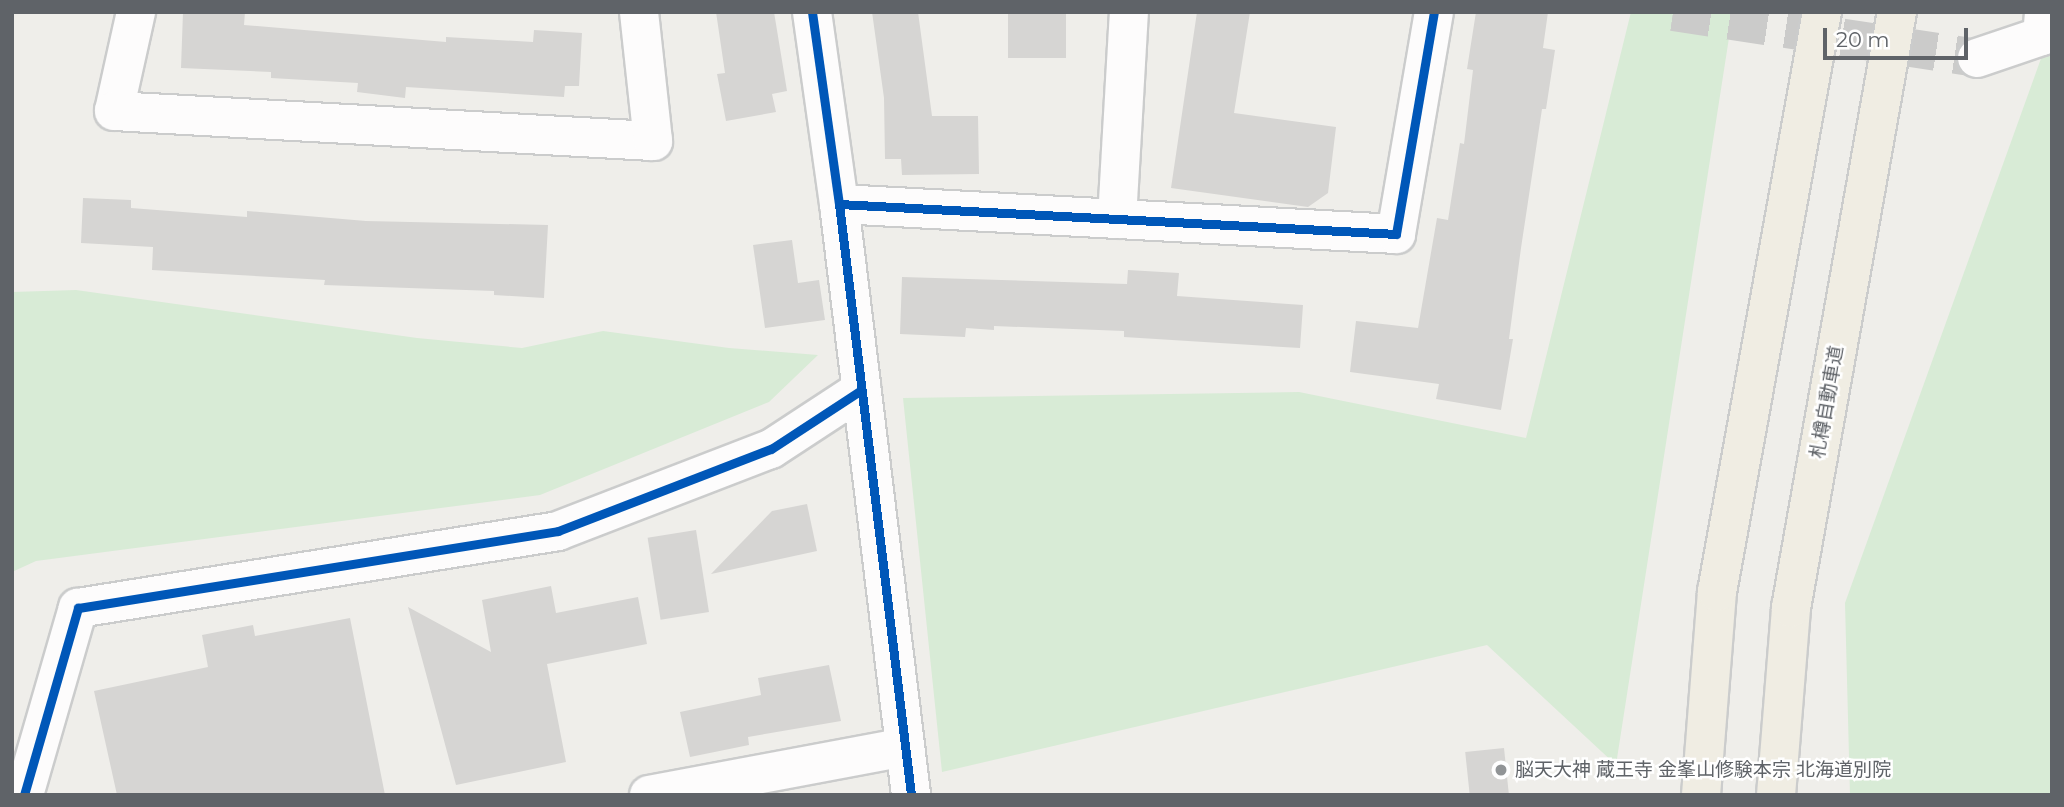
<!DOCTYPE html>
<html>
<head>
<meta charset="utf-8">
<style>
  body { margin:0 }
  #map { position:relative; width:2064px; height:807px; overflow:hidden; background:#efeeea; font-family:Montserrat,"Noto Sans JP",sans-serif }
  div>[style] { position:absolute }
  .green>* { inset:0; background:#d8ebd6 }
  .building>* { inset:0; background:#d6d5d3; transform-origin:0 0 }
  .minor-tunnel>* { height:38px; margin-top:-19px; transform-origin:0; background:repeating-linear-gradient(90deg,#cbcbca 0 38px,transparent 0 57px) }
  .roads { filter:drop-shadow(2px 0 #cbcccc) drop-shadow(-2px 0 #cbcccc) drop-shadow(0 2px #cbcccc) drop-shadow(0 -2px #cbcccc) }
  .minor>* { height:38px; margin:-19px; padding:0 19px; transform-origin:19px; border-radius:19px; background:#fdfcfc }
  .highway>* { height:38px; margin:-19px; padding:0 19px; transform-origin:19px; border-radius:19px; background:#f0ede3 }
  .cycleway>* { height:9px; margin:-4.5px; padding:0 4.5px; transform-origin:4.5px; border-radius:4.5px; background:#0057b8 }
  .dots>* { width:19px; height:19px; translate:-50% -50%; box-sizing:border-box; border:4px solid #fff; border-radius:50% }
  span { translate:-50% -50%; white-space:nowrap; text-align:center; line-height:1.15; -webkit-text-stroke:5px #fff; paint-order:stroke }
  .street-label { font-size:19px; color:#5f6368 }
  .poi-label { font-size:19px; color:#5f6368 }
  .left { translate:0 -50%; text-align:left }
  .frame { position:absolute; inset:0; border:14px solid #5f6368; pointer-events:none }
  .scale { position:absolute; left:1823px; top:28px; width:145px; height:32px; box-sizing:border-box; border:4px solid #5f6368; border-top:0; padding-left:9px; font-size:21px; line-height:24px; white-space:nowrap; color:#5f6368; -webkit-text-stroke:5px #fff; paint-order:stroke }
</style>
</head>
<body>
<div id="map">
  <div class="green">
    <div style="clip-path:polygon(1631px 12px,1733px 12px,1616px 765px,1487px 645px,942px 772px,903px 398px,1299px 392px,1526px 438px)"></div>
    <div style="clip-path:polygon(2052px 28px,2052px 795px,1850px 795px,1845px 603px)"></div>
    <div style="clip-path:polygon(76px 290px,417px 338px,522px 348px,603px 331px,729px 348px,818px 355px,769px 402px,540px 495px,36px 561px,12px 572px,12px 292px)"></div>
  </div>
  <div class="building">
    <div style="clip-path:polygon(183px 12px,245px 12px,244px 25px,446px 42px,446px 37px,533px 42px,534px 30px,582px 33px,579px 86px,565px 86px,564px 97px,406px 87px,405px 98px,357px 92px,358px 83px,271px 78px,271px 72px,181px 68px)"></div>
    <div style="clip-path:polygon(716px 12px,774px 12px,787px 91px,772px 94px,776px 112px,726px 121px,717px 74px,725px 73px)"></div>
    <div style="clip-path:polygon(872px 12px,918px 12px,932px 116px,978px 116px,979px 174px,902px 175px,901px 159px,885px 159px,884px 98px)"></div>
    <div style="left:1008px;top:12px;width:58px;height:46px"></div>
    <div style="clip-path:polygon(1197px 12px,1250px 12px,1234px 113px,1336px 127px,1328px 193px,1308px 207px,1171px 188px)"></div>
    <div style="clip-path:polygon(1476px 12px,1548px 12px,1543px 48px,1555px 50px,1546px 109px,1542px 109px,1521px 248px,1509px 339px,1513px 339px,1501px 410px,1436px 399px,1439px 384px,1350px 372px,1356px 321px,1418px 328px,1437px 218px,1448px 220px,1460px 143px,1464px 144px,1473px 70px,1467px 69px)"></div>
    <div style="clip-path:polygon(83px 198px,131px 200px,131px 208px,247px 217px,247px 211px,366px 221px,548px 225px,544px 298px,494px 295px,494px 291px,324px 285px,325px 280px,152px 270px,153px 247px,81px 243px)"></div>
    <div style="clip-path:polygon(792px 240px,798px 283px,819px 280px,825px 320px,765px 328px,753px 245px)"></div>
    <div style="clip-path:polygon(1128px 270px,1179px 273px,1177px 296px,1303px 305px,1300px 348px,1124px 337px,1124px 331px,994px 326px,994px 330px,966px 328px,965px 337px,900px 334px,902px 277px,1127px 284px)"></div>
    <div style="clip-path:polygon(807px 504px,817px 551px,711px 574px,772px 511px)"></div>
    <div style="left:696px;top:530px;width:83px;height:49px;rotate:81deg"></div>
    <div style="clip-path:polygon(551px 586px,556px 613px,638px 597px,647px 644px,547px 664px,566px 762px,456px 785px,408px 607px,491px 652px,482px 600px)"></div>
    <div style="clip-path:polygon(350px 618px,385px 795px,117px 795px,94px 691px,208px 667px,202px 635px,253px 625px,255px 636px)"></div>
    <div style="clip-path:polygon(829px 665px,841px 721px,748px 737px,749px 745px,690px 757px,680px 712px,761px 695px,758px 678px)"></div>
    <div style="left:1504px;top:748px;width:47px;height:39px;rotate:84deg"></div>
  </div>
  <div class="minor-tunnel">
    <div style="left:1673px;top:12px;width:307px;rotate:8.6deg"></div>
  </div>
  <div class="roads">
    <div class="minor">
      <div style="left:136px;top:12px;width:101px;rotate:102.5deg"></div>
      <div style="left:114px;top:111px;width:540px;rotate:3.19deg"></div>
      <div style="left:653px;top:141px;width:130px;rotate:-96.2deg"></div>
      <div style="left:812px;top:12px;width:194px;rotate:82deg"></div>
      <div style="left:839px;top:204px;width:595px;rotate:83.05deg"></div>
      <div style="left:1977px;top:58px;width:69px;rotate:-18.7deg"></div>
      <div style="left:2042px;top:36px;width:24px;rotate:-85deg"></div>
      <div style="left:839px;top:204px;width:558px;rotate:3.08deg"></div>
      <div style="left:1396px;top:234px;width:225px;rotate:-80.3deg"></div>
      <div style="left:1117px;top:219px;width:207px;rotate:-86.7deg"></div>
      <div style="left:24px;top:795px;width:195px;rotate:-73.9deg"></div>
      <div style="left:78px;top:608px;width:486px;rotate:-9.1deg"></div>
      <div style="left:558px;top:531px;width:228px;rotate:-21.1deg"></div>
      <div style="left:771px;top:449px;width:108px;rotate:-33.2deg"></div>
      <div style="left:649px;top:795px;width:260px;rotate:-10.6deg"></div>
    </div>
    <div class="highway">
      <div style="left:1701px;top:795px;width:204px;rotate:-85.5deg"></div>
      <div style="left:1717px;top:592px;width:589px;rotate:-79.74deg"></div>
      <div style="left:1776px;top:795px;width:188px;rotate:-85.4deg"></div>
      <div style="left:1791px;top:608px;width:605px;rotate:-79.92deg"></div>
    </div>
  </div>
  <div class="cycleway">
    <div style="left:812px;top:12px;width:194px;rotate:82deg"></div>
    <div style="left:839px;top:204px;width:595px;rotate:83.05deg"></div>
    <div style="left:839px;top:204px;width:558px;rotate:3.08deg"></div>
    <div style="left:1396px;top:234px;width:225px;rotate:-80.3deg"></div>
    <div style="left:24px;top:795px;width:195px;rotate:-73.9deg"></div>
    <div style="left:78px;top:608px;width:486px;rotate:-9.1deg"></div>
    <div style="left:558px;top:531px;width:228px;rotate:-21.1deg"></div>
    <div style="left:771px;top:449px;width:108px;rotate:-33.2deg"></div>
  </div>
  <div class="dots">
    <div style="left:1501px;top:770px;background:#919496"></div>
  </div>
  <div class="street-label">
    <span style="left:1827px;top:402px;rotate:-80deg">札樽自動車道</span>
  </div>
  <div class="poi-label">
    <span class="left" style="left:1515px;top:770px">脳天大神 蔵王寺 金峯山修験本宗 北海道別院</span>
  </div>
  <div class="frame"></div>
  <div class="scale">20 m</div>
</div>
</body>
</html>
